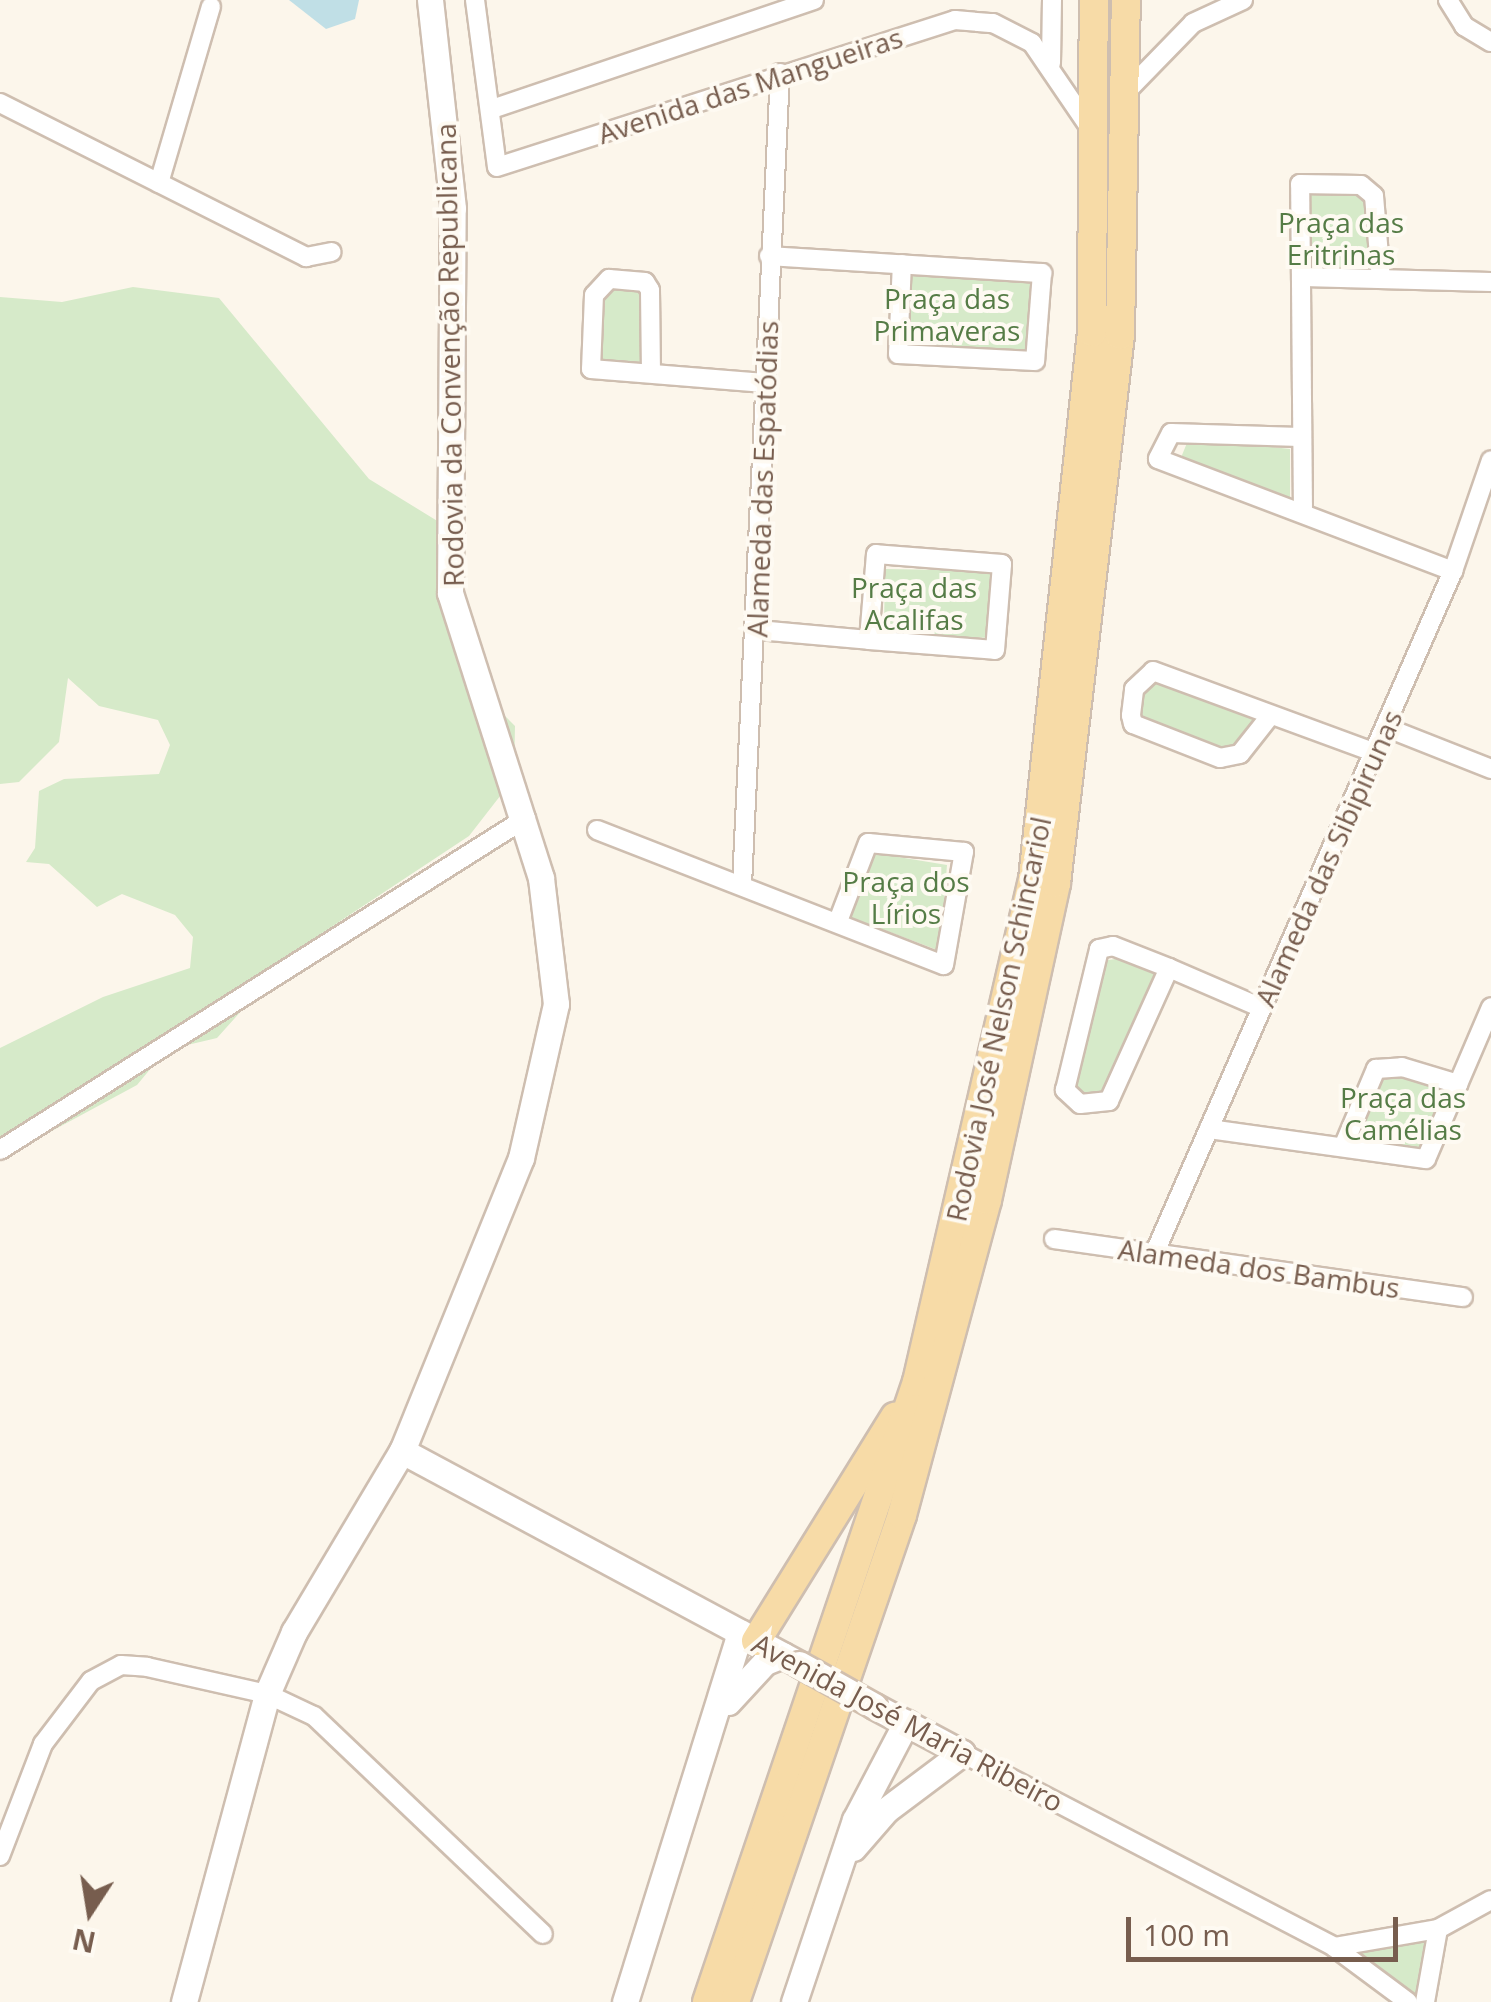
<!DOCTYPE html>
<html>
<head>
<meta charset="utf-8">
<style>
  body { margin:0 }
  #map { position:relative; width:1491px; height:2002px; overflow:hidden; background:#fcf6eb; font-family:"Open Sans",sans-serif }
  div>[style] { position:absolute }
  .green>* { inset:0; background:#d6eac9; transform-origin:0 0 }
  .water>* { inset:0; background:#c0dfe6 }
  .roads { filter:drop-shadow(2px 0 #cebeb0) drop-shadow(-2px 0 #cebeb0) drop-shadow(0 2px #cebeb0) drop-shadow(0 -2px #cebeb0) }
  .street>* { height:18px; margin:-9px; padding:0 9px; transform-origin:9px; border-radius:9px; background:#fff }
  .secondary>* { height:25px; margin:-12.5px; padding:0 12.5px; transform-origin:12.5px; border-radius:12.5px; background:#fff }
  .primary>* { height:28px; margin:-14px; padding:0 14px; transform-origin:14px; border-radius:14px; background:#f7dba7 }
  .bridges { filter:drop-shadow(2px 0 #d1bfae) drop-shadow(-2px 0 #d1bfae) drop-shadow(0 2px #d1bfae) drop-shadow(0 -2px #d1bfae) }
  .secondary-bridge>* { height:25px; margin:-12.5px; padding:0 12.5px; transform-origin:12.5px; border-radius:12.5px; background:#fff }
  span { translate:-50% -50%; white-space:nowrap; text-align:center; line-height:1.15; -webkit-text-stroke:8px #fefaf2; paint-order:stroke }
  .street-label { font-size:28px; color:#775d4e }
  .park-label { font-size:28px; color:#557c46 }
  .north { position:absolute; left:40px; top:1862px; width:100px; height:100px; -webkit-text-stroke:8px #fefaf2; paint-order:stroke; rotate:192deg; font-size:28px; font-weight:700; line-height:40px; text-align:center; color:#775d4e }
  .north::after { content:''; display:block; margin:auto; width:35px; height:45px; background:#775d4e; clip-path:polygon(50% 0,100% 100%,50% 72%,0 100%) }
  .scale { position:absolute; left:1126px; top:1917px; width:272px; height:45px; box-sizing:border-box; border:5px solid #775d4e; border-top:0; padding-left:12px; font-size:30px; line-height:35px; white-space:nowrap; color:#775d4e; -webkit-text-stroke:8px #fefaf2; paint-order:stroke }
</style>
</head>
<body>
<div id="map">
  <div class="green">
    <div style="clip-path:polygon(1309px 191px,1360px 192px,1369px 205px,1377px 271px,1308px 270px)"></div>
    <div style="left:911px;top:274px;width:124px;height:75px;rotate:3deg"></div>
    <div style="clip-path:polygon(642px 285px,647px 369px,596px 366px,604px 289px)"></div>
    <div style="clip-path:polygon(133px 287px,219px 298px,369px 479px,439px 522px,459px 669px,515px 726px,514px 778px,469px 836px,295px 951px,217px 1038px,166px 1050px,137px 1085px,0 1159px,0 1048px,103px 997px,190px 968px,193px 937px,175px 915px,122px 894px,97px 907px,49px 864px,26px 862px,35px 848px,39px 791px,64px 779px,159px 774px,170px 745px,158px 720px,99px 706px,68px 678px,59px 742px,19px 782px,0 784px,0 297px,62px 302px)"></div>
    <div style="clip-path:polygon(1189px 438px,1290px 449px,1290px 499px,1180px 460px)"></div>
    <div style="left:885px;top:569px;width:106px;height:67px;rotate:1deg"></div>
    <div style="clip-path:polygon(1153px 676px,1261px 719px,1240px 750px,1220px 754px,1140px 722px,1139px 693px)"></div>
    <div style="clip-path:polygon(874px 853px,947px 865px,940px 951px,850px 917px)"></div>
    <div style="clip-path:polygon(1122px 958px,1161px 975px,1107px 1097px,1084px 1097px,1072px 1088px,1102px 961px)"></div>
    <div style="clip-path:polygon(1399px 1071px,1453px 1088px,1424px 1157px,1356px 1145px,1369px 1090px,1378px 1075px)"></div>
    <div style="clip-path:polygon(1430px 1934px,1421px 2002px,1341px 1948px)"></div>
  </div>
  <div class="water">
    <div style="clip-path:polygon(289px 0,359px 0,355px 19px,326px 29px)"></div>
  </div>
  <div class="roads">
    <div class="street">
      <div style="left:475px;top:0;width:168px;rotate:82.5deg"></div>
      <div style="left:497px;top:167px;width:481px;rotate:-17.8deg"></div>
      <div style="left:955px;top:20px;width:38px;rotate:5deg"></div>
      <div style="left:993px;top:23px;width:44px;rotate:27.1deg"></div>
      <div style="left:1032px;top:43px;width:103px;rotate:55.7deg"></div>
      <div style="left:1448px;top:0;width:31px;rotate:58deg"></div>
      <div style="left:1464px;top:26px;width:31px;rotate:31deg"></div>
      <div style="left:1051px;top:63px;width:63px;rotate:-89.1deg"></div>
      <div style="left:1126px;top:92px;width:96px;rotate:-45.8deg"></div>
      <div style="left:1193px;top:23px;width:55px;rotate:-24.7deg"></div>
      <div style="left:0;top:103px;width:343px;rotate:26.7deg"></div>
      <div style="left:306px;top:257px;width:26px;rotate:-11deg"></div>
      <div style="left:492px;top:109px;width:340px;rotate:-18.7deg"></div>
      <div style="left:159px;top:183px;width:184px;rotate:-73.6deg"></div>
      <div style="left:769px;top:256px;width:274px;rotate:3.6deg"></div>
      <div style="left:1042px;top:273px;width:88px;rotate:94.5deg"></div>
      <div style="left:1035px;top:361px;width:137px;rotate:-177.1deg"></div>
      <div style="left:898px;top:354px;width:90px;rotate:-87.5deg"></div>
      <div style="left:1303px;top:277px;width:188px;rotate:1.5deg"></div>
      <div style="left:651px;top:373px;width:83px;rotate:-90.7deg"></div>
      <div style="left:650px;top:290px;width:9px;rotate:-122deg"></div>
      <div style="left:645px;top:282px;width:36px;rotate:-175deg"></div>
      <div style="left:609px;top:279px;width:22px;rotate:133deg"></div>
      <div style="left:594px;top:295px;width:74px;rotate:92.3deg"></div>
      <div style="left:591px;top:369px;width:174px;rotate:4.6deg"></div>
      <div style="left:1300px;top:437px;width:129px;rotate:-178.2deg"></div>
      <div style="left:1171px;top:433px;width:29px;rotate:117deg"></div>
      <div style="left:1158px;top:459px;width:316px;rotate:20.8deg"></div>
      <div style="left:1303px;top:513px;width:329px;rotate:-90.5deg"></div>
      <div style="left:1300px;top:184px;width:61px;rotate:0.9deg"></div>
      <div style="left:1361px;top:185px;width:17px;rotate:40deg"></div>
      <div style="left:1374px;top:196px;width:83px;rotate:85.2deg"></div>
      <div style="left:758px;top:630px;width:111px;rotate:5.1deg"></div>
      <div style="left:869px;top:640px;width:126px;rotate:4.5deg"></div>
      <div style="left:995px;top:650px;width:86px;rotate:-85.3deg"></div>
      <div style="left:1002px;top:564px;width:126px;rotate:-175.5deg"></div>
      <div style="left:876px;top:554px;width:86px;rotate:94.7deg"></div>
      <div style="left:1270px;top:716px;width:48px;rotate:128.3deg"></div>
      <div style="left:1240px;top:754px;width:20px;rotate:169deg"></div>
      <div style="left:1220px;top:758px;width:93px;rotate:-158.7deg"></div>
      <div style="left:1133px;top:724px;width:9px;rotate:-103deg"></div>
      <div style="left:1131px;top:715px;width:26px;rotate:-83deg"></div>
      <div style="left:1134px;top:689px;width:26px;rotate:-43deg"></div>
      <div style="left:1153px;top:671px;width:232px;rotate:20.2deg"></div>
      <div style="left:1385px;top:727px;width:114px;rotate:21.6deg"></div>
      <div style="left:597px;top:830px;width:372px;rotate:21.3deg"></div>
      <div style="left:944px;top:965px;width:115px;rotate:-80deg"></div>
      <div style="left:964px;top:852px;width:96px;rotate:-174.6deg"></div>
      <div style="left:868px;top:843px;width:84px;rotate:111deg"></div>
      <div style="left:742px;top:885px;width:813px;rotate:-87.32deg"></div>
      <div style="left:1169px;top:968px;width:146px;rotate:114.3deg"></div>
      <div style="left:1109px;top:1101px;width:29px;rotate:174deg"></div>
      <div style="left:1080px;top:1104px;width:21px;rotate:-137deg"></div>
      <div style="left:1065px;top:1090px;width:145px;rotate:-76.4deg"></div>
      <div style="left:1099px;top:949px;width:14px;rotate:-12deg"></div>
      <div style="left:1113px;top:946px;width:60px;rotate:21.4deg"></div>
      <div style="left:1169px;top:968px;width:101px;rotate:23.3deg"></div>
      <div style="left:1209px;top:1129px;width:219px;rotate:7.9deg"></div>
      <div style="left:1426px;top:1159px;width:165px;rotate:-66.8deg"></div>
      <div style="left:1343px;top:1147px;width:85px;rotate:-67.1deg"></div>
      <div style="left:1376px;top:1069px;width:26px;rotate:-4deg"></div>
      <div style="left:1402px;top:1067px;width:59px;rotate:16.9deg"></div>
      <div style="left:0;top:1150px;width:622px;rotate:-32.26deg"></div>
      <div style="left:1054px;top:1239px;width:413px;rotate:8.1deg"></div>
      <div style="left:1155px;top:1252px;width:743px;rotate:-66.37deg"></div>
      <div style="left:1453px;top:571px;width:117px;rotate:-71.1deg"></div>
      <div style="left:962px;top:1753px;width:420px;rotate:27.5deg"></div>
      <div style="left:1334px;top:1947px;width:92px;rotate:36.6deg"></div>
      <div style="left:0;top:1856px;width:120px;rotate:-69deg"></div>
      <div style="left:43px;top:1744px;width:79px;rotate:-52.7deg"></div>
      <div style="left:91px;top:1681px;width:34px;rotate:-28deg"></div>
      <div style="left:121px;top:1665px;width:26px;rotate:4deg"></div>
      <div style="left:147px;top:1667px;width:123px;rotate:12.7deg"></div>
      <div style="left:267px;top:1694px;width:52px;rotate:25.1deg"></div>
      <div style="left:314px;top:1716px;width:316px;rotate:43.6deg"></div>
      <div style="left:1334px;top:1947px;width:106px;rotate:-9.8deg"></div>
      <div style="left:1438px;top:1929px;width:60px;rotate:-28.7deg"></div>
      <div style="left:1425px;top:2002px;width:74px;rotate:-79.9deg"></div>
    </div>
    <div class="secondary">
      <div style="left:402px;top:1451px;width:451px;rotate:28.2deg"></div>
      <div style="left:728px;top:1702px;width:54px;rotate:-47.2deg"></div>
      <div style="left:765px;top:1662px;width:19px;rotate:-21deg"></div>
      <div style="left:853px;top:1848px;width:50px;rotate:-49deg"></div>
      <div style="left:886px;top:1810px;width:95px;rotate:-36.9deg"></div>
      <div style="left:962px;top:1753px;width:100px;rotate:-151.9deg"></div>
      <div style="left:184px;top:2002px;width:319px;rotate:-74.9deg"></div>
      <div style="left:267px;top:1694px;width:68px;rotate:-66.5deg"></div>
      <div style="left:294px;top:1632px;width:211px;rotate:-59.2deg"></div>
      <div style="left:402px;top:1451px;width:316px;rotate:-67.9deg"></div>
      <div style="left:521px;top:1158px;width:158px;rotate:-77.2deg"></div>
      <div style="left:556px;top:1004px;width:127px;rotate:-96.8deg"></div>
      <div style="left:541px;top:878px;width:299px;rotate:-107.7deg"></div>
      <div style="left:450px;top:593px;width:385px;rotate:-89.6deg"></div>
      <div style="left:453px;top:208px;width:209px;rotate:-96.3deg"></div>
      <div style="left:625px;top:2002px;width:387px;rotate:-72.7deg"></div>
      <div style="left:794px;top:2002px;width:192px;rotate:-71.5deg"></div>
      <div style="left:855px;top:1820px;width:110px;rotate:-62.3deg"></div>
    </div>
    <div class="primary">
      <div style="left:756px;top:1641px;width:264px;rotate:-58.2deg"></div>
      <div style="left:707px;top:2002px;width:655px;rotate:-71.29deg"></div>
      <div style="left:917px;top:1382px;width:516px;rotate:-77.01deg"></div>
      <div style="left:1033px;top:879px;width:550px;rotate:-83.84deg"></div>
      <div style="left:1092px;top:332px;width:332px;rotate:-89.7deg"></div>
      <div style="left:735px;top:2002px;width:515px;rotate:-71.07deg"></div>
      <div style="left:902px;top:1515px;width:326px;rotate:-74.9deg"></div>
      <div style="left:987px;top:1200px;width:324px;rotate:-77.7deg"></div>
      <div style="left:1056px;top:883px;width:552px;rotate:-83.34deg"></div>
      <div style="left:1120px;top:335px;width:335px;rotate:-89deg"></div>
    </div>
  </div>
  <div class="bridges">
    <div class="secondary-bridge">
      <div style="left:799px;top:1664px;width:86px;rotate:29.2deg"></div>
    </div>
  </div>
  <div class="street-label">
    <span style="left:750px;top:85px;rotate:-18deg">Avenida das Mangueiras</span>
    <span style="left:449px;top:355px;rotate:-91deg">Rodovia da Convenção Republicana</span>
    <span style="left:762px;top:479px;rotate:-88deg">Alameda das Espatódias</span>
    <span style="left:1328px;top:858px;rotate:-66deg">Alameda das Sibipirunas</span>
    <span style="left:998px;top:1019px;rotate:-78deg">Rodovia José Nelson Schincariol</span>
    <span style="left:1259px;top:1268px;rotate:8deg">Alameda dos Bambus</span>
    <span style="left:908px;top:1722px;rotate:28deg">Avenida José Maria Ribeiro</span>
  </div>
  <div class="park-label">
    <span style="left:1341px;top:238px">Praça das<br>Eritrinas</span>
    <span style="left:947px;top:314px">Praça das<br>Primaveras</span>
    <span style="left:914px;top:603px">Praça das<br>Acalifas</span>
    <span style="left:906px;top:897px">Praça dos<br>Lírios</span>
    <span style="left:1403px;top:1113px">Praça das<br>Camélias</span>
  </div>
  <div class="north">N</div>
  <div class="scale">100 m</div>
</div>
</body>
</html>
